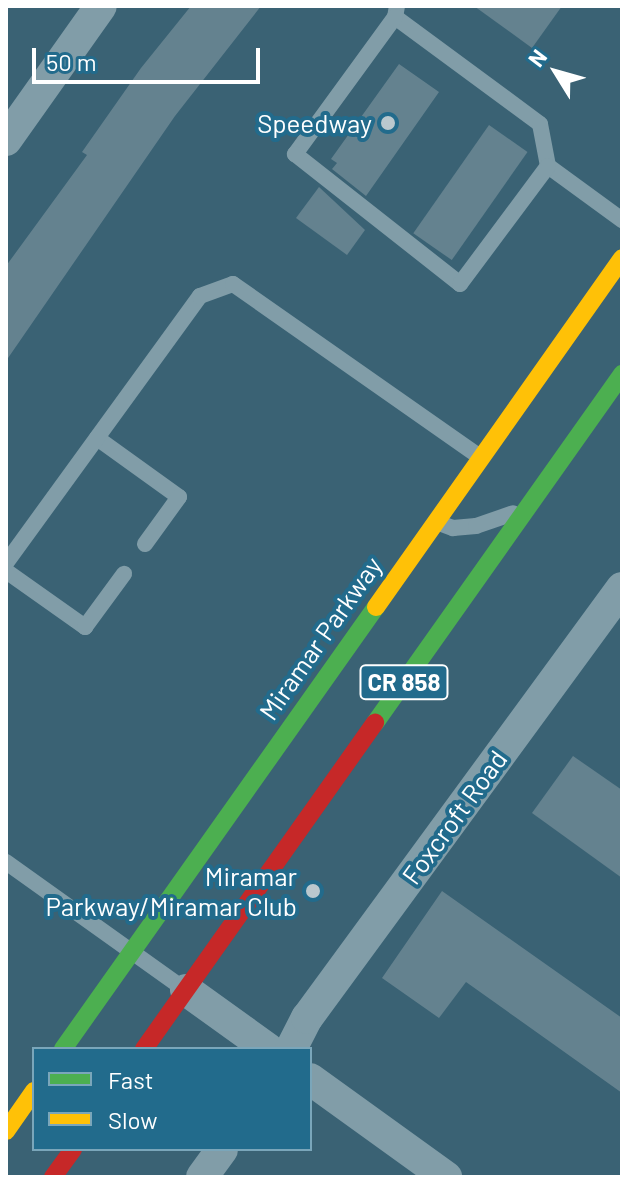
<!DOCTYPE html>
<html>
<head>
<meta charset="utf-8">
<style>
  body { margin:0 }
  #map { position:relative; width:628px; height:1183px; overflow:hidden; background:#3a6274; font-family:Barlow,sans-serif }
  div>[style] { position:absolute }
  .building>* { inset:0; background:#64828f; transform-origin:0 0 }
  .lane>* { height:16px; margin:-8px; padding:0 8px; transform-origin:8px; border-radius:8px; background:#819da8 }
  .street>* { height:32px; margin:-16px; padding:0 16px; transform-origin:16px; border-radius:16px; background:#819da8 }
  .fast>* { height:18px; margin:-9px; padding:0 9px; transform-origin:9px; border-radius:9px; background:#4caf50 }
  .slow>* { height:18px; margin:-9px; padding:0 9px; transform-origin:9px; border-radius:9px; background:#ffc107 }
  .jam>* { height:18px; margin:-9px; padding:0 9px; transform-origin:9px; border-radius:9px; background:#c62828 }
  .dots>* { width:22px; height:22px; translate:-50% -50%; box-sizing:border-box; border:4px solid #226b8c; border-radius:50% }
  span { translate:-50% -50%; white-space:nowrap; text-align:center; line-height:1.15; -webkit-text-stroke:8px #226b8c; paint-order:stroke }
  .shield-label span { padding:2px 6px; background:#226b8c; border:2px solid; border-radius:6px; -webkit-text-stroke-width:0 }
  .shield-label { font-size:24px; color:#fff; font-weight:700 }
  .poi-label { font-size:26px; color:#fff }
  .right { translate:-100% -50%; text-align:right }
  .street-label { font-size:26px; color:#fff }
  .frame { position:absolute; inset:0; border:8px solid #fff; pointer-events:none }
  .legend { position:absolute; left:32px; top:1047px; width:280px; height:104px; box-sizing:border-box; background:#226b8c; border:2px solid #7aa6ba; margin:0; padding:10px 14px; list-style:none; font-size:24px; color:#fff }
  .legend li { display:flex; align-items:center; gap:16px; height:40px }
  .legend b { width:40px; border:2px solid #7aa6ba }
  .north { position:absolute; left:516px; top:32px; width:80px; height:80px; -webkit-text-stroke:6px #226b8c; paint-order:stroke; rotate:307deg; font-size:22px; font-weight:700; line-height:32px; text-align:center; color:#fff }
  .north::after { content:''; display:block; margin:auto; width:28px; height:36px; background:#fff; clip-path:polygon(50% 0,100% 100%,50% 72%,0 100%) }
  .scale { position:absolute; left:32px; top:48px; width:228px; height:36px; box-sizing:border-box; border:4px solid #fff; border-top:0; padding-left:10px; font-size:24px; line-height:28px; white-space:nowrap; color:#fff; -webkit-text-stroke:6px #226b8c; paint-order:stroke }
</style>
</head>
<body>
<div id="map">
  <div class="building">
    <div style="clip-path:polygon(191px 6px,261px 6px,175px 116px,6px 361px,6px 266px,87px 155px,82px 152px,141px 68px)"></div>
    <div style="clip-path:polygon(474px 6px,562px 6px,532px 48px)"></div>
    <div style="clip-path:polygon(399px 64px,439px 92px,366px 196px,332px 169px,337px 163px,331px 159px)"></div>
    <div style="left:489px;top:125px;width:47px;height:132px;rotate:35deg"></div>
    <div style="clip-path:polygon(319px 187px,365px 230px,347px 255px,296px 218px)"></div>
    <div style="clip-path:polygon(573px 756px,622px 790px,622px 878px,532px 813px)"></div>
    <div style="clip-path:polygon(442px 891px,622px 1018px,622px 1093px,466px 982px,439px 1018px,382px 978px)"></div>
  </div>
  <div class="lane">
    <div style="left:397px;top:6px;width:11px;rotate:100deg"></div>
    <div style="left:395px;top:17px;width:180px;rotate:36.4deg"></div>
    <div style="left:540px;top:124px;width:43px;rotate:79.2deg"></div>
    <div style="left:548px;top:166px;width:92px;rotate:36.1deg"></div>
    <div style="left:395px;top:17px;width:170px;rotate:126.1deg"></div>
    <div style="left:295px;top:154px;width:210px;rotate:38.2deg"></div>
    <div style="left:460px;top:284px;width:147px;rotate:-53.3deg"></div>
    <div style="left:97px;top:438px;width:101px;rotate:35.7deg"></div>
    <div style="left:179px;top:497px;width:58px;rotate:125.9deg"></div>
    <div style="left:439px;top:523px;width:15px;rotate:20deg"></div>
    <div style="left:453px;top:528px;width:23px;rotate:-5deg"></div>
    <div style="left:476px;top:526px;width:39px;rotate:-19deg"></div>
    <div style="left:6px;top:563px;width:330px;rotate:-54deg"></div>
    <div style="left:200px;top:296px;width:35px;rotate:-20deg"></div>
    <div style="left:233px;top:284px;width:300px;rotate:35deg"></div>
    <div style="left:6px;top:571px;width:97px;rotate:35.3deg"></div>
    <div style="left:85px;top:627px;width:66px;rotate:-53.7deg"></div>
    <div style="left:6px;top:862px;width:219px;rotate:35.5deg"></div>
  </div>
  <div class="street">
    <div style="left:6px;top:140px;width:164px;rotate:-54.7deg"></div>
    <div style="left:186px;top:990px;width:101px;rotate:35.7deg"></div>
    <div style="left:291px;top:1049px;width:35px;rotate:-63deg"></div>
    <div style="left:307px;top:1018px;width:533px;rotate:-53.78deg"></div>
    <div style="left:310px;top:1079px;width:168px;rotate:35.8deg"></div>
    <div style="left:202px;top:1177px;width:34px;rotate:-54deg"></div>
  </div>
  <div class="fast">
    <div style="left:375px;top:723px;width:428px;rotate:-54.7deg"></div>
    <div style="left:63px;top:1049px;width:542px;rotate:-54.7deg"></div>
  </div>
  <div class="slow">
    <div style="left:376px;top:607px;width:427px;rotate:-54.8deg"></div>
    <div style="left:6px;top:1131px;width:49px;rotate:-55deg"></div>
  </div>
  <div class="jam">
    <div style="left:144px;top:1049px;width:400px;rotate:-54.7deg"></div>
    <div style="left:53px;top:1177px;width:34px;rotate:-54deg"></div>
  </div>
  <div class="dots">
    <div style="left:388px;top:123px;background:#bac8ce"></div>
    <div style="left:313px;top:891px;background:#bac8ce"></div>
  </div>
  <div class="shield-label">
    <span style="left:404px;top:682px">CR 858</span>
  </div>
  <div class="poi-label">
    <span class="right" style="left:372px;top:123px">Speedway</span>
    <span class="right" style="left:297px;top:891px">Miramar<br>Parkway/Miramar Club</span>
  </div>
  <div class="street-label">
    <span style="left:320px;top:638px;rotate:-55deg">Miramar Parkway</span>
    <span style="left:454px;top:817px;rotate:-54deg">Foxcroft Road</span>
  </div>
  <div class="frame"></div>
  <ul class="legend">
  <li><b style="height:10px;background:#4caf50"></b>Fast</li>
  <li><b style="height:10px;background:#ffc107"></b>Slow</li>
  </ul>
  <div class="north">N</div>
  <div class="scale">50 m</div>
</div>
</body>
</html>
